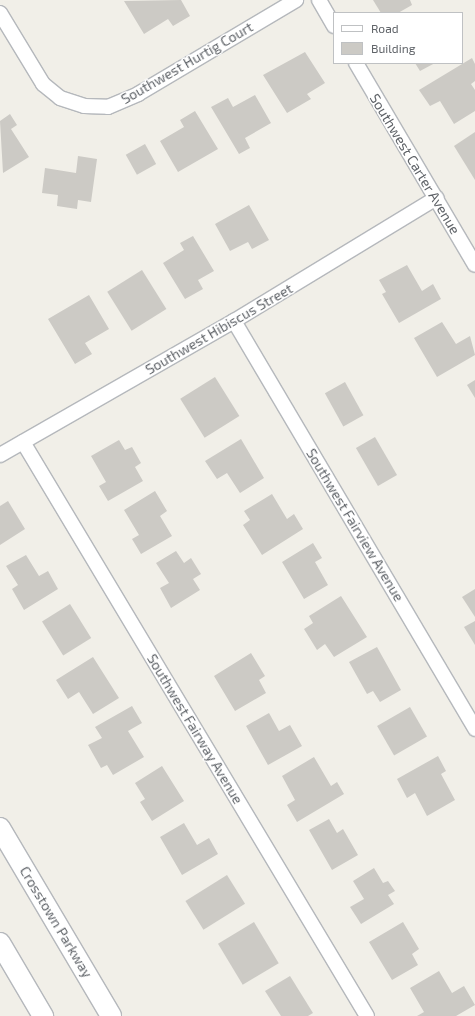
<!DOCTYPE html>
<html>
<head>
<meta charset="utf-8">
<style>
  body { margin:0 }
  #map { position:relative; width:475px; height:1016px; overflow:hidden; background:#f1efe8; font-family:"Exo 2",sans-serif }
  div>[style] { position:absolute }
  .building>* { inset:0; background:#cccac5; transform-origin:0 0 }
  .roads { filter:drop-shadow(1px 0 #b5b8bc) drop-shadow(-1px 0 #b5b8bc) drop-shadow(0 1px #b5b8bc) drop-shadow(0 -1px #b5b8bc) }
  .minor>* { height:14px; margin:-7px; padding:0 7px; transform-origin:7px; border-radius:7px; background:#fff }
  .secondary>* { height:20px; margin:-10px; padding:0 10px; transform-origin:10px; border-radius:10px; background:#fff }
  span { translate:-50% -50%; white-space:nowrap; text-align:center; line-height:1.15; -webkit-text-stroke:3px #fff; paint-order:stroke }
  .street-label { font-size:14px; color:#5f6368 }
  .legend { position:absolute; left:333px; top:12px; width:130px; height:52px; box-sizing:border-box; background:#fff; border:1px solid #bfc1c3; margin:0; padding:5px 7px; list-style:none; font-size:12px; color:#5f6368 }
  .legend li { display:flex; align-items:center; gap:8px; height:20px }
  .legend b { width:20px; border:1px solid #bfc1c3 }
</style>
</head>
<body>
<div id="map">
  <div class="building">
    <div style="clip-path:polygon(181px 0,190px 16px,173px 26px,168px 19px,144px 34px,124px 1px)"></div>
    <div style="clip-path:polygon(373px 0,410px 0,412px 5px,398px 13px,381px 13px)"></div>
    <div style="clip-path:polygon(305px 52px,325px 83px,307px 94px,311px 99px,287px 113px,263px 75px)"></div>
    <div style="clip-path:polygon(472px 58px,475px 64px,475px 81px,471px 84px,475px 90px,475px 111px,454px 124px,440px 101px,430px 106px,419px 90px)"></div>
    <div style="clip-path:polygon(415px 63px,435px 63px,420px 71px)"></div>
    <div style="clip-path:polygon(255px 95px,271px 123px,245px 138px,250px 148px,239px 154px,211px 107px,228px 98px,233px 107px)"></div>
    <div style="clip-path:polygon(195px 111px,218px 149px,178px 172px,160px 141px,184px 127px,180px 120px)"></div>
    <div style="clip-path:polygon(10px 114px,17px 125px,11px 129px,29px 157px,3px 173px,0 121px)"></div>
    <div style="clip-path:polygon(475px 132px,475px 180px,454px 146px)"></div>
    <div style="left:145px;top:144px;width:23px;height:22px;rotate:61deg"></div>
    <div style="clip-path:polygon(78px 156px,97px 159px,91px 202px,78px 200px,77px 209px,57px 206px,58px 195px,42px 193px,45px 168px,76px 173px)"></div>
    <div style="clip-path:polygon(249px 205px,269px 240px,252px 249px,248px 242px,230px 251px,215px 224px)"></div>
    <div style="clip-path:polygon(193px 236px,214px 271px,198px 280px,203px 289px,185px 299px,163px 263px,184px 250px,180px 243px)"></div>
    <div style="clip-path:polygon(407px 265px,422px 291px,433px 284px,441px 299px,399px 323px,382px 294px,386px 292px,379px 280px)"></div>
    <div style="left:142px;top:270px;width:46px;height:41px;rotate:58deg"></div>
    <div style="clip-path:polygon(89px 295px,109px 329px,85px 343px,92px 354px,75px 364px,48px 319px)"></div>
    <div style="clip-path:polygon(442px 322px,456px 344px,470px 336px,475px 355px,437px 377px,414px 338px)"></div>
    <div style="left:215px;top:377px;width:46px;height:41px;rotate:58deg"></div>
    <div style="clip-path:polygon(475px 380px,475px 398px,467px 385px)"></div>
    <div style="left:345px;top:382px;width:38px;height:23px;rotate:61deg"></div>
    <div style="left:375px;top:437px;width:44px;height:22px;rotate:60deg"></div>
    <div style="clip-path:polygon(241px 439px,264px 478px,240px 493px,227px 473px,217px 479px,205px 461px)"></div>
    <div style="clip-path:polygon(119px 440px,125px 450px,132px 447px,141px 463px,135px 467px,143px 481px,108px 501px,99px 486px,106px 482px,91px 456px)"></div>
    <div style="clip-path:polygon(155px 491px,167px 511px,160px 516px,172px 536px,141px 554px,132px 539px,139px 535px,124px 510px)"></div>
    <div style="clip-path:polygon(272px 494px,287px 519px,294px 514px,303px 529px,262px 555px,243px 525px,250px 520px,244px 511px)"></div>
    <div style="clip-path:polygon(8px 501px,25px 529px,0 545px,0 506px)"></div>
    <div style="clip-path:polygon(313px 543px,322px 558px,315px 562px,328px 585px,304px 599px,282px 562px)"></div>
    <div style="clip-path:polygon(176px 551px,184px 563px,191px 558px,201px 574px,193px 579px,200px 590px,171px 608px,160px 588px,169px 583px,156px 563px)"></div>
    <div style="clip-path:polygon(26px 555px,39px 576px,48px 571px,58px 589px,24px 610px,12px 589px,18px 585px,6px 566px)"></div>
    <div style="clip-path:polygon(475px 589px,475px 617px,462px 597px)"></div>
    <div style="clip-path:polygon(341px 596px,367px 637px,334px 657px,325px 644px,317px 650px,304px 629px,313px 623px,309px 616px)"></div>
    <div style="left:70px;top:604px;width:40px;height:33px;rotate:58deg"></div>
    <div style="clip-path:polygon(475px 621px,475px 645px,464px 627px)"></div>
    <div style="clip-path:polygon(377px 647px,401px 690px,380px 702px,373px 691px,367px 694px,349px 662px)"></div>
    <div style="clip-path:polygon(251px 653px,265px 676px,259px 680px,266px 693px,235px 711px,214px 676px)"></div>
    <div style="clip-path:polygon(93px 657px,119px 698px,93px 714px,79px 692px,68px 699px,56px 680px)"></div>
    <div style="clip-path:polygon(132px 706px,142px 723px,128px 731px,144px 757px,113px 775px,107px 765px,101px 768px,88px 745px,102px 738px,95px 727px)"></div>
    <div style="left:410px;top:707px;width:34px;height:38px;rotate:60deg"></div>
    <div style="clip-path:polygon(269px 713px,279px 731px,290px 725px,302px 746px,268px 765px,246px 726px)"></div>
    <div style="clip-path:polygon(438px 756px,446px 771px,441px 774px,455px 800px,427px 816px,415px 793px,407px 798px,397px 779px)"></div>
    <div style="clip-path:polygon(314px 757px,331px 786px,337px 782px,344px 794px,297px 822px,287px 805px,295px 800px,282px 776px)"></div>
    <div style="clip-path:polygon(162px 766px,184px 801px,152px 821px,140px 802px,145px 799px,135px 783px)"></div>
    <div style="clip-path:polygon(329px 819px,337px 833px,343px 829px,358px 855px,332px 870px,309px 830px)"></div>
    <div style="clip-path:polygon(184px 823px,197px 845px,209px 838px,218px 854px,182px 875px,160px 837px)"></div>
    <div style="clip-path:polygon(374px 868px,383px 883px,388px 881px,395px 891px,388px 895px,394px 904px,361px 924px,350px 907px,364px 899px,353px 881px)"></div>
    <div style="left:227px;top:875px;width:34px;height:49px;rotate:58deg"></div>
    <div style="left:254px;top:922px;width:48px;height:42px;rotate:59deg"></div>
    <div style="clip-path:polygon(403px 922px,419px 949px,412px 954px,418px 965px,392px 980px,369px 942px)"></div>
    <div style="clip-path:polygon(439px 971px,452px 993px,464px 986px,475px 1005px,456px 1016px,417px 1016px,424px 1012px,410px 988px)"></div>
    <div style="clip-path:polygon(290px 976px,313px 1013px,308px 1016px,281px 1016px,265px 991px)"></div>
  </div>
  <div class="roads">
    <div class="minor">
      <div style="left:319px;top:0;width:30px;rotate:60deg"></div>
      <div style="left:0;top:13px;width:83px;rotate:58.8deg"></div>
      <div style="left:43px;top:84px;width:22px;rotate:39deg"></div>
      <div style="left:60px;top:98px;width:25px;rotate:18deg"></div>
      <div style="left:84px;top:106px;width:24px;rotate:2deg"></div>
      <div style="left:108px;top:107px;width:33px;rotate:-23deg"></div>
      <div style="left:138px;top:94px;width:184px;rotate:-30.7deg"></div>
      <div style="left:356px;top:63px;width:234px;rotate:59.5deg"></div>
      <div style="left:234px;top:321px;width:474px;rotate:59.4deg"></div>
      <div style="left:23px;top:442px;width:669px;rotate:59.07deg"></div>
      <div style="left:0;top:455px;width:270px;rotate:-29.8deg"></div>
      <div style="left:234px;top:321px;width:237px;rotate:-31.3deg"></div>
    </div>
    <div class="secondary">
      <div style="left:0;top:828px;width:218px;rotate:59.4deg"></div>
      <div style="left:0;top:943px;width:85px;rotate:59.5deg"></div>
    </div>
  </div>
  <div class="street-label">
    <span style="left:187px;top:63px;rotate:-30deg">Southwest Hurtig Court</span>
    <span style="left:415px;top:164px;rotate:59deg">Southwest Carter Avenue</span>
    <span style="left:219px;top:329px;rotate:-30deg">Southwest Hibiscus Street</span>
    <span style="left:355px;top:525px;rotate:59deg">Southwest Fairview Avenue</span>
    <span style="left:195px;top:729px;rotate:59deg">Southwest Fairway Avenue</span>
    <span style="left:56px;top:922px;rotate:59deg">Crosstown Parkway</span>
  </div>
  <ul class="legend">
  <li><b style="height:5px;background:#fff"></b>Road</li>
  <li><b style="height:11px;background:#cccac5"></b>Building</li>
  </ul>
</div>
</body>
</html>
